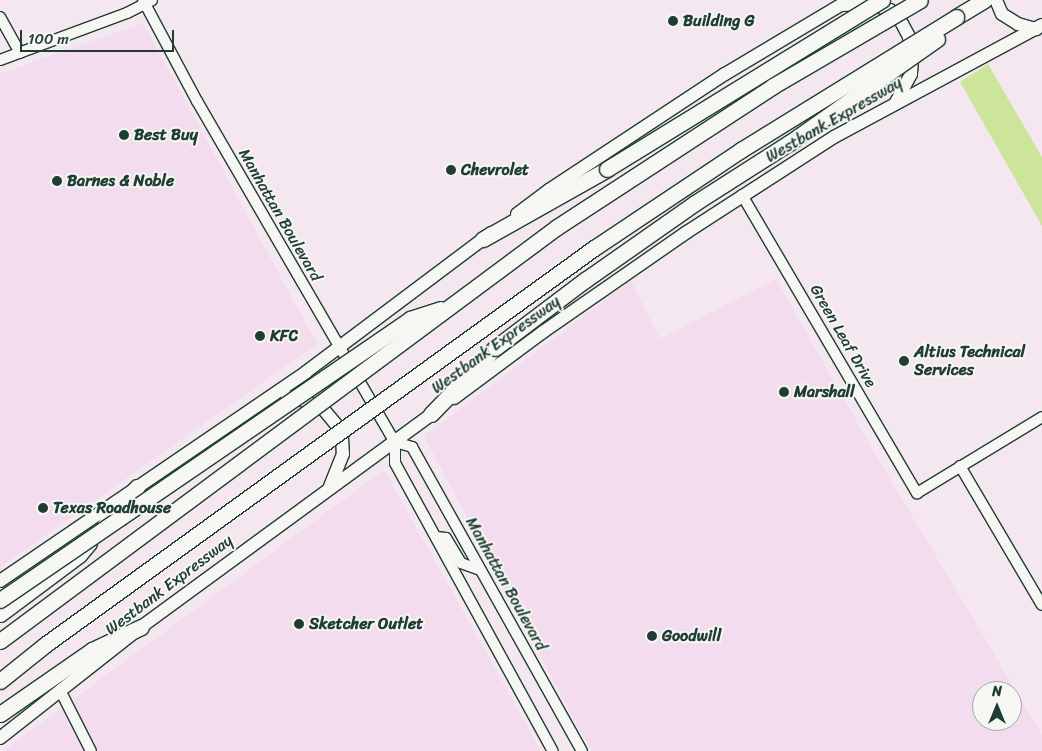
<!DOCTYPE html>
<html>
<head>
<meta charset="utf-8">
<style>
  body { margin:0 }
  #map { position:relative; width:1042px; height:751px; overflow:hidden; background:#f4e7f0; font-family:Sriracha,sans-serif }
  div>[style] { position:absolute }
  .built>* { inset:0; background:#f2dcee }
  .green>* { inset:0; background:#cce59b }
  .roads { filter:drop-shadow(1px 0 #1f3d34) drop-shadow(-1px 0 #1f3d34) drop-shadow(0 1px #1f3d34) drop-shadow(0 -1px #1f3d34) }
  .minor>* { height:10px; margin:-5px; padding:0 5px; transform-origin:5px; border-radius:5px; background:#f6f6f2 }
  .major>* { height:12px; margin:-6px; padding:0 6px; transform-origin:6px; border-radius:6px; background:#f6f6f2 }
  .highway>* { height:15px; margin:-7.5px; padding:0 7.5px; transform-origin:7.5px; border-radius:7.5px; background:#f6f6f2 }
  .bridges { filter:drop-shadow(1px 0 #1f3d34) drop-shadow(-1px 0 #1f3d34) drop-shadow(0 1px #1f3d34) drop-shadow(0 -1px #1f3d34) }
  .highway-bridge>* { height:15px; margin:-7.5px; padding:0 7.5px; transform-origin:7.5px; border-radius:7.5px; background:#f6f6f2 }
  .dots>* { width:14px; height:14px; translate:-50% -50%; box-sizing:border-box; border:2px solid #f6f6f2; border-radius:50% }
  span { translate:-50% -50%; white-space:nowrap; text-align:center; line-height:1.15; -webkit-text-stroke:4px #f6f6f2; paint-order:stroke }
  .poi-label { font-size:16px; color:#1f3d34; font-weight:700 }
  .left { translate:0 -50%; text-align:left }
  .street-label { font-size:16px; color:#1f3d34 }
  .north { position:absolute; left:972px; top:681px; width:50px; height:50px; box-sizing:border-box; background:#f6f6f2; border:1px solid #a0aca6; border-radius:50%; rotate:0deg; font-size:14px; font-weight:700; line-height:20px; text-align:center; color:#1f3d34 }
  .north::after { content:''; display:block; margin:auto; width:18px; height:22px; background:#1f3d34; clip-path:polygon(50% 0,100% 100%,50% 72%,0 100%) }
  .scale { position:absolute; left:20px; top:30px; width:154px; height:22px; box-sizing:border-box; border:2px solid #1f3d34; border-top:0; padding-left:6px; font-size:15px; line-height:18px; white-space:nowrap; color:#1f3d34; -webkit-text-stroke:4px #f6f6f2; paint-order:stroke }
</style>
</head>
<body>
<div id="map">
  <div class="built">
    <div style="clip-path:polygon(143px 23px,317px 344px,0 567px,0 74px)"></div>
    <div style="clip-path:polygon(evenodd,776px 279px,870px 445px,1042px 735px,1042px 751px,592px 751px,578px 727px,424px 436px,631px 281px,660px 339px,776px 279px,982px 691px,1012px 691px,1012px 721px,982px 721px,982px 691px)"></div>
    <div style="clip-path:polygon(384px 470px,541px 751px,3px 751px)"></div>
  </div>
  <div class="green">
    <div style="clip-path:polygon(988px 64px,1042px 157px,1042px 226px,960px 82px)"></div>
  </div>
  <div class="roads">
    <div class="minor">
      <div style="left:143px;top:0;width:115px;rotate:61.9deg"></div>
      <div style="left:197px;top:101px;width:394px;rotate:59.9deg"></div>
      <div style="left:395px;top:442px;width:21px;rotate:90deg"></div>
      <div style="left:395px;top:463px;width:328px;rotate:61.3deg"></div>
      <div style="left:0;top:17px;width:41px;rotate:60.9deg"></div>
      <div style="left:0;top:60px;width:135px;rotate:-20.3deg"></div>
      <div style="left:127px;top:13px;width:28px;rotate:-27deg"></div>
      <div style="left:742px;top:195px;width:346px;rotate:59.6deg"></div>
      <div style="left:917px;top:493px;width:146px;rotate:-31.3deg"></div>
      <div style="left:395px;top:442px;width:18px;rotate:16deg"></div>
      <div style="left:412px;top:447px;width:348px;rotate:60.8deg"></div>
      <div style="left:960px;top:466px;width:161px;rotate:59.5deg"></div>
      <div style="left:436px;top:537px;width:10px;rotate:6deg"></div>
      <div style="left:446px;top:538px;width:29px;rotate:59deg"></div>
      <div style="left:461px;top:563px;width:20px;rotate:20deg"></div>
      <div style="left:60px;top:690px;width:68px;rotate:63.1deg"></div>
    </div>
    <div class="major">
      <div style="left:996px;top:0;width:15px;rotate:67deg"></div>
      <div style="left:1002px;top:14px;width:19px;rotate:32deg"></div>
      <div style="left:1018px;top:24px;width:19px;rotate:16deg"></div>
      <div style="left:841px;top:5px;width:29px;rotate:-2deg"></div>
      <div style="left:870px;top:4px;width:21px;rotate:17deg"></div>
      <div style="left:890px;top:10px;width:10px;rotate:37deg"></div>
      <div style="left:898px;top:16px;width:24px;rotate:62deg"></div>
      <div style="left:909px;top:37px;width:22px;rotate:82deg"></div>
      <div style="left:912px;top:59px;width:15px;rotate:94deg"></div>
      <div style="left:911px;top:74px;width:34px;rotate:118deg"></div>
      <div style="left:517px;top:214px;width:40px;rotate:-37deg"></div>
      <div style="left:549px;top:190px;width:211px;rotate:-33.4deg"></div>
      <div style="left:725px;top:74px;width:144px;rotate:-30.8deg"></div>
      <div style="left:287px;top:397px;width:15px;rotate:11deg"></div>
      <div style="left:302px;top:400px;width:24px;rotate:24deg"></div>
      <div style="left:324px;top:410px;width:23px;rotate:50deg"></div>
      <div style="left:339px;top:428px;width:9px;rotate:72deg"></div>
      <div style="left:342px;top:437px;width:17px;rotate:87deg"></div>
      <div style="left:343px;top:454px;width:35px;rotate:112deg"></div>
      <div style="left:454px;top:398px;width:111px;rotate:-36.6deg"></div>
      <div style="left:543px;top:332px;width:175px;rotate:-34.8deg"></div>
      <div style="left:687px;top:232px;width:175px;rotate:-32.9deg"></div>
      <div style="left:834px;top:137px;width:236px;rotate:-28.3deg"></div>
      <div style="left:0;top:581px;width:371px;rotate:-34.3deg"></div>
      <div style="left:306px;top:372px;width:231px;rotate:-36.9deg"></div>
      <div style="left:0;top:738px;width:179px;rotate:-38.2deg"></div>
      <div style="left:141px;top:627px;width:368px;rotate:-36.2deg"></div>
    </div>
    <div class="highway">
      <div style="left:956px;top:17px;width:33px;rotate:-31deg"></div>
      <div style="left:483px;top:239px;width:142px;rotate:-29.4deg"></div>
      <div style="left:431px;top:414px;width:92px;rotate:-45.9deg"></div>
      <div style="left:104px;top:526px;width:51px;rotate:-49.8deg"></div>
      <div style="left:0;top:614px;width:99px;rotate:-36.8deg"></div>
      <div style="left:79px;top:555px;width:16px;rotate:-50deg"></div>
      <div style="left:0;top:714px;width:112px;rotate:-34.8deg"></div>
      <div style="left:92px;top:650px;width:54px;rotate:-25.1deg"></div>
    </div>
  </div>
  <div class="bridges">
    <div class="highway-bridge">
      <div style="left:607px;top:169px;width:323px;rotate:-31.6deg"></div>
      <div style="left:495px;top:348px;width:113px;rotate:-37.1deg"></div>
      <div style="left:585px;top:280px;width:134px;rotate:-35deg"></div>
      <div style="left:695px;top:203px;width:112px;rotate:-32.6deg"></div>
      <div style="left:789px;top:143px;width:181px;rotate:-35.1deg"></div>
      <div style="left:0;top:600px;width:497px;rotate:-34.4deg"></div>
      <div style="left:410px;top:319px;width:32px;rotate:-18deg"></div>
      <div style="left:0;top:641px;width:694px;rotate:-36.62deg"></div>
      <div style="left:557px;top:227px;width:258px;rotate:-33.1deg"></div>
      <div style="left:773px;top:86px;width:170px;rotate:-30.3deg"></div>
      <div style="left:0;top:681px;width:59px;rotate:-38.8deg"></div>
      <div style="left:46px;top:644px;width:676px;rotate:-35.85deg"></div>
      <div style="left:594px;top:248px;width:177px;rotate:-33.7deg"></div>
      <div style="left:741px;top:150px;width:253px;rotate:-31.7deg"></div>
    </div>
  </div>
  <div class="dots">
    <div style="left:673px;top:21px;background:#1f3d34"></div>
    <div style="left:124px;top:135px;background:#1f3d34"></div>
    <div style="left:451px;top:170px;background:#1f3d34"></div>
    <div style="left:57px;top:181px;background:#1f3d34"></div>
    <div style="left:260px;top:336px;background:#1f3d34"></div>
    <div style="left:904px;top:361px;background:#1f3d34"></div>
    <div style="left:784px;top:392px;background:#1f3d34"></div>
    <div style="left:43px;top:508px;background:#1f3d34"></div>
    <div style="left:299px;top:624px;background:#1f3d34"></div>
    <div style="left:652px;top:636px;background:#1f3d34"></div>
  </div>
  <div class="poi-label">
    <span class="left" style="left:683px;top:21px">Building G</span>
    <span class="left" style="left:134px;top:135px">Best Buy</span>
    <span class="left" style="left:461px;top:170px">Chevrolet</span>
    <span class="left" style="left:67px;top:181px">Barnes &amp; Noble</span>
    <span class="left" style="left:270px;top:336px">KFC</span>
    <span class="left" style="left:914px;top:361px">Altius Technical<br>Services</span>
    <span class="left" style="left:794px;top:392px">Marshall</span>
    <span class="left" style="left:53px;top:508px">Texas Roadhouse</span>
    <span class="left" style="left:309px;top:624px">Sketcher Outlet</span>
    <span class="left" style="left:662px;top:636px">Goodwill</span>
  </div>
  <div class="street-label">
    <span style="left:834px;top:120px;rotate:-30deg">Westbank Expressway</span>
    <span style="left:280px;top:215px;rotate:60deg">Manhattan Boulevard</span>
    <span style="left:843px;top:336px;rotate:60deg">Green Leaf Drive</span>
    <span style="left:496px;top:345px;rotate:-36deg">Westbank Expressway</span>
    <span style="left:506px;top:584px;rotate:61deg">Manhattan Boulevard</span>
    <span style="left:169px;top:585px;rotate:-37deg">Westbank Expressway</span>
  </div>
  <div class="north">N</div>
  <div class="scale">100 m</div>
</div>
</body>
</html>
